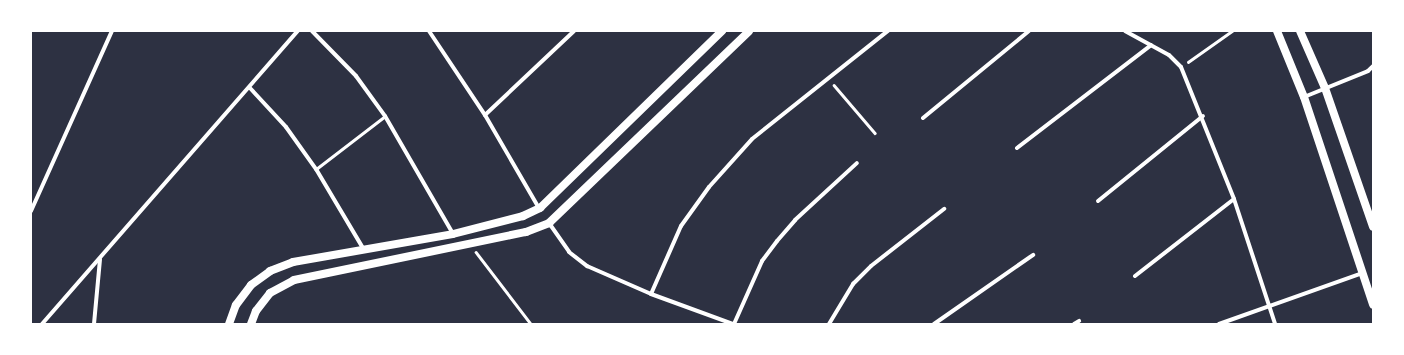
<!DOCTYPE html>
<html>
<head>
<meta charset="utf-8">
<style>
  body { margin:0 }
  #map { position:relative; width:1404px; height:355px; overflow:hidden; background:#2d3142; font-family:Merriweather,serif }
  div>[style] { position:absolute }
  .path>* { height:2.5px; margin:-1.25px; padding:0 1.25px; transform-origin:1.25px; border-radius:1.25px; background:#fff }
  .service>* { height:3px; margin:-1.5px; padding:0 1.5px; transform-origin:1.5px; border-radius:1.5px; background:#fff }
  .minor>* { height:4px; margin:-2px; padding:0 2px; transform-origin:2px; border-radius:2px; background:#fff }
  .secondary>* { height:8px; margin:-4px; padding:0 4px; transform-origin:4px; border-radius:4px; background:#fff }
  span { translate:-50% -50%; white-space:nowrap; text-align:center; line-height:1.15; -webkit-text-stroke:4px #fff; paint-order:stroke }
  .frame { position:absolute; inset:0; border:32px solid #fff; pointer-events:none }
</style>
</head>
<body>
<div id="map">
  <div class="path">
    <div style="left:1188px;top:62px;width:54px;rotate:-35.2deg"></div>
    <div style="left:834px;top:85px;width:63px;rotate:49.5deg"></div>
    <div style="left:476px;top:252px;width:91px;rotate:52.6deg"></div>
  </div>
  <div class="service">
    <div style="left:316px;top:169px;width:87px;rotate:-37.5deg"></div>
  </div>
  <div class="minor">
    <div style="left:312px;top:31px;width:63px;rotate:45.6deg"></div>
    <div style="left:356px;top:76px;width:49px;rotate:54.1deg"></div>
    <div style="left:385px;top:116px;width:136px;rotate:60deg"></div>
    <div style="left:429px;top:31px;width:101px;rotate:56.3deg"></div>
    <div style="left:485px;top:115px;width:108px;rotate:59.9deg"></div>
    <div style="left:1125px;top:31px;width:50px;rotate:28.6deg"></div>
    <div style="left:1169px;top:55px;width:17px;rotate:45deg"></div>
    <div style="left:1181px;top:67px;width:142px;rotate:68.1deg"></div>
    <div style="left:1234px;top:199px;width:132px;rotate:71.8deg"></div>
    <div style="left:250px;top:88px;width:53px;rotate:47.3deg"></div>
    <div style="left:286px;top:127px;width:52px;rotate:54.5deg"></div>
    <div style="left:316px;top:169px;width:92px;rotate:59.3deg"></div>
    <div style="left:1304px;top:97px;width:69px;rotate:-22.1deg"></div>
    <div style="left:1368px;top:71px;width:7px;rotate:-45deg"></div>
    <div style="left:485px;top:115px;width:122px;rotate:-43.3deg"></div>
    <div style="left:923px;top:118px;width:137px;rotate:-39.4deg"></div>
    <div style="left:1017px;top:148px;width:169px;rotate:-37.5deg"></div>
    <div style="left:1098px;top:201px;width:135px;rotate:-39deg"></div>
    <div style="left:31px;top:211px;width:197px;rotate:-65.8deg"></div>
    <div style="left:549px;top:223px;width:35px;rotate:55deg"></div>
    <div style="left:569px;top:252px;width:23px;rotate:38deg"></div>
    <div style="left:587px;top:266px;width:70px;rotate:23.6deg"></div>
    <div style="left:651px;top:294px;width:87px;rotate:20.1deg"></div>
    <div style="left:1135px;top:276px;width:125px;rotate:-37.9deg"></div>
    <div style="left:651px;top:294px;width:74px;rotate:-66.2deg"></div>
    <div style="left:681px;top:226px;width:48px;rotate:-54.3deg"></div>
    <div style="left:709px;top:187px;width:64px;rotate:-48.1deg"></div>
    <div style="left:752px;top:139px;width:174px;rotate:-38.5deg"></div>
    <div style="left:42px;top:324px;width:389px;rotate:-48.9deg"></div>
    <div style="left:94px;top:324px;width:65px;rotate:-84.7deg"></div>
    <div style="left:734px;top:324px;width:69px;rotate:-66deg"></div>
    <div style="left:762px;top:261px;width:25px;rotate:-53deg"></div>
    <div style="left:777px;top:241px;width:28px;rotate:-49deg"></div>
    <div style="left:795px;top:220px;width:84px;rotate:-42.6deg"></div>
    <div style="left:829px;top:324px;width:47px;rotate:-59deg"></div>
    <div style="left:853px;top:284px;width:25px;rotate:-45deg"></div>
    <div style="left:871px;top:266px;width:93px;rotate:-38deg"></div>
    <div style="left:934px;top:324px;width:121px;rotate:-34.9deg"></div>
    <div style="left:1074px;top:324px;width:6px;rotate:-31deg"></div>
    <div style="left:1219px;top:324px;width:152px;rotate:-19.6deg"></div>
  </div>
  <div class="secondary">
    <div style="left:1277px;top:31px;width:71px;rotate:67.8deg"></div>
    <div style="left:1304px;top:97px;width:219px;rotate:71.6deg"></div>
    <div style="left:1300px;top:31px;width:62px;rotate:66.3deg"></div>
    <div style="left:1325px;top:88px;width:147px;rotate:70.9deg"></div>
    <div style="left:229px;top:324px;width:20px;rotate:-70deg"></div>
    <div style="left:236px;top:305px;width:25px;rotate:-53deg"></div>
    <div style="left:251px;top:285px;width:24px;rotate:-36deg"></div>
    <div style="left:270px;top:271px;width:25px;rotate:-21deg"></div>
    <div style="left:293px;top:262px;width:162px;rotate:-9.9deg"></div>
    <div style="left:453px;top:234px;width:72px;rotate:-14.4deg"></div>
    <div style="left:523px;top:216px;width:19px;rotate:-25deg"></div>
    <div style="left:540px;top:208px;width:254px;rotate:-44.2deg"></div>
    <div style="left:251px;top:324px;width:14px;rotate:-69deg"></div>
    <div style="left:256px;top:311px;width:23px;rotate:-52deg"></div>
    <div style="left:270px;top:293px;width:27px;rotate:-28deg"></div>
    <div style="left:294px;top:280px;width:237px;rotate:-11.7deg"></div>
    <div style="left:526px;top:232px;width:25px;rotate:-21deg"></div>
    <div style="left:549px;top:223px;width:277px;rotate:-43.8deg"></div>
  </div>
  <div class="frame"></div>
</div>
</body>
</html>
